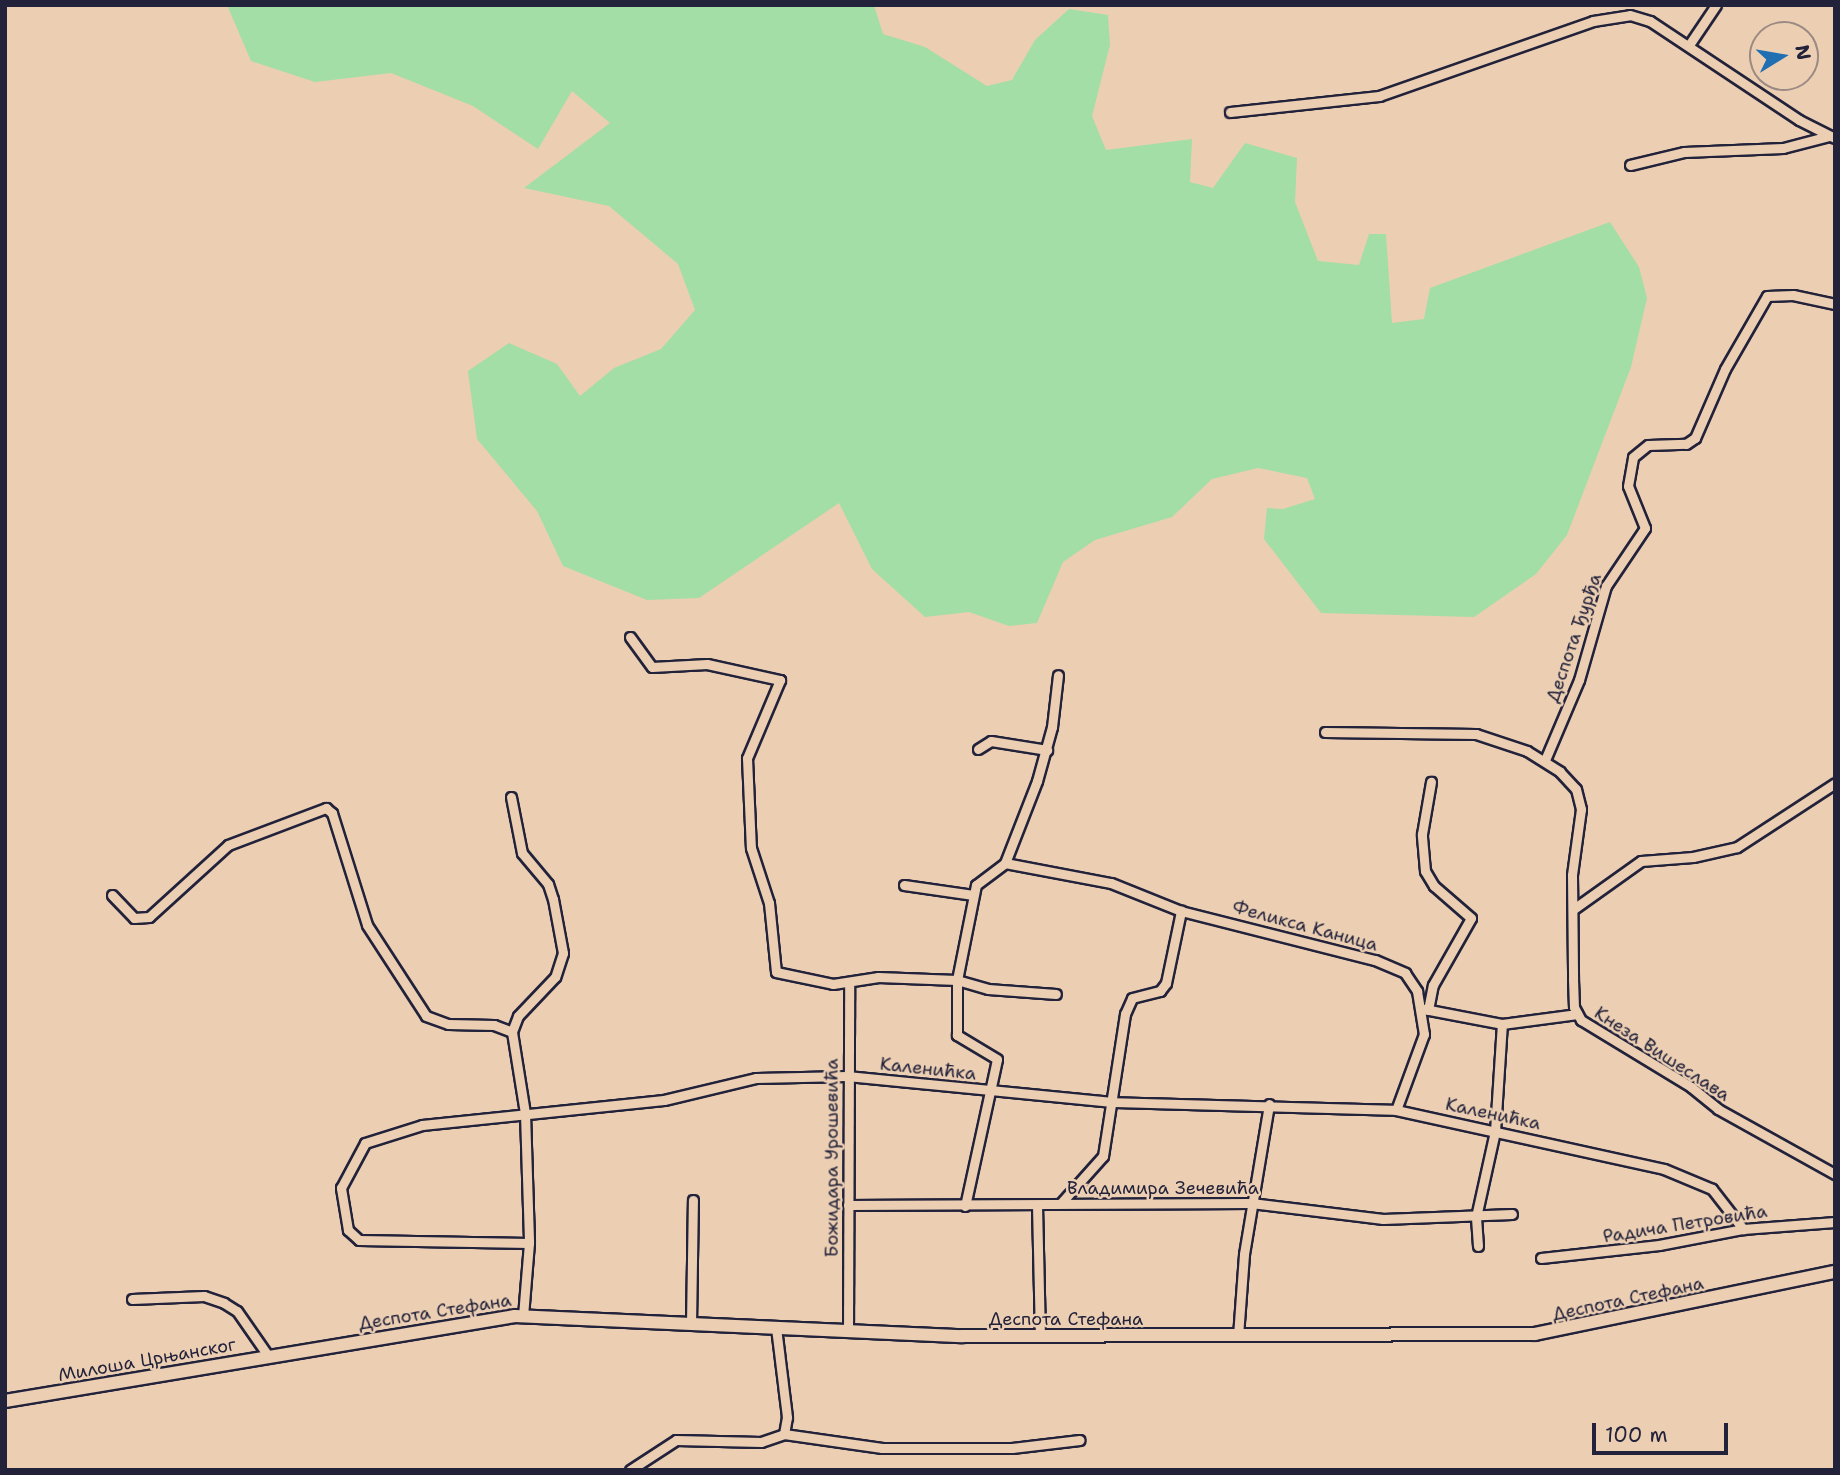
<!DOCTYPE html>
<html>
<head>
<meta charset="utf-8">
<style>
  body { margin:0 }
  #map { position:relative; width:1840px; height:1475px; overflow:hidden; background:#eccfb3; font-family:"Shantell Sans",sans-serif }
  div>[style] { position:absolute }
  .green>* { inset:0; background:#a2dea5 }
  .roads { filter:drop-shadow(2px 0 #22223b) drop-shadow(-2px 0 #22223b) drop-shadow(0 2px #22223b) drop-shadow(0 -2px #22223b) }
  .street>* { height:9px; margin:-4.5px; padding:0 4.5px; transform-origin:4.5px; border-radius:4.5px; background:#eccfb3 }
  .secondary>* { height:12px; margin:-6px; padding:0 6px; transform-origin:6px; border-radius:6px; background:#eccfb3 }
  span { translate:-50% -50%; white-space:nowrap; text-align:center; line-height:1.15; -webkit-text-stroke:5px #eccfb3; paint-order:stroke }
  .street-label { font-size:18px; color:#22223b }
  .frame { position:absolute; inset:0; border:7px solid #22223b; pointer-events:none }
  .north { position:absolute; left:1749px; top:21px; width:70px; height:70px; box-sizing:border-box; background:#eccfb3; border:2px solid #9b8a83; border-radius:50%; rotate:79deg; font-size:19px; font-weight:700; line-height:28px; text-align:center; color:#22223b }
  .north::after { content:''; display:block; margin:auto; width:24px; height:32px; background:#1f6fb2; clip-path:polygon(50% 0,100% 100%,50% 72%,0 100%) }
  .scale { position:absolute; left:1592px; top:1423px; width:136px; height:32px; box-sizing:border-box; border:4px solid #22223b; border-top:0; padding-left:9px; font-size:21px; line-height:24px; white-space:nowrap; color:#22223b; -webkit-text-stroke:5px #eccfb3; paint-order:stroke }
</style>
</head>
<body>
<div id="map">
  <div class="green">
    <div style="clip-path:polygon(227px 5px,874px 5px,883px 34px,925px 47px,987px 86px,1012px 80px,1035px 40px,1069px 9px,1108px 15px,1110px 45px,1092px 116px,1106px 150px,1192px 139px,1190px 182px,1213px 188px,1245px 143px,1297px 158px,1295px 202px,1318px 261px,1359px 265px,1369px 234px,1386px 234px,1392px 323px,1424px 319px,1430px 288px,1610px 222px,1639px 267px,1647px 298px,1631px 367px,1567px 535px,1536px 574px,1474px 617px,1321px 613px,1264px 539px,1267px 508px,1283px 509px,1315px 499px,1307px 478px,1258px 468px,1212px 479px,1172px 517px,1095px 540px,1063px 562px,1037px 623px,1009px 626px,969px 612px,925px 617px,872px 569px,839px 503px,699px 598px,647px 600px,563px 566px,537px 511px,477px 439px,468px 371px,509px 343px,557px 364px,580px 396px,614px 368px,661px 349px,695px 310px,678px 264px,609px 206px,524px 188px,610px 123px,572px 91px,538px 149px,473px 106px,391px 73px,315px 82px,251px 61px)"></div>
  </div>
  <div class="roads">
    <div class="street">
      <div style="left:1689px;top:45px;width:48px;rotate:-56deg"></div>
      <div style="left:1230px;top:112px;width:150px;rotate:-6.1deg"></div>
      <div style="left:1379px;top:96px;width:227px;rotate:-19.3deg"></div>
      <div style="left:1593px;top:21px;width:37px;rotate:-9deg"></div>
      <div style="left:1630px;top:15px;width:21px;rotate:17deg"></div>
      <div style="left:1650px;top:21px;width:179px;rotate:33.6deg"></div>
      <div style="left:1799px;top:120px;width:40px;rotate:26.6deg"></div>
      <div style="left:1630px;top:165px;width:56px;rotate:-13.5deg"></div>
      <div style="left:1684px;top:152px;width:99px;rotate:-2.3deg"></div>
      <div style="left:1783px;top:148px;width:48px;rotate:-14.6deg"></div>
      <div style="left:630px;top:637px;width:37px;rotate:54deg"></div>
      <div style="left:652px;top:667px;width:55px;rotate:-3.1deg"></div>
      <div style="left:707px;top:664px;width:75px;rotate:12.4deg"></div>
      <div style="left:780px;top:680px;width:85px;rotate:112.9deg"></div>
      <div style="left:747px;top:758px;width:90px;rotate:87.5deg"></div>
      <div style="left:751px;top:848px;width:58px;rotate:71.9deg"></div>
      <div style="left:769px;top:903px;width:69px;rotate:84.2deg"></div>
      <div style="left:776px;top:972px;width:58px;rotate:11.9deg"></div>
      <div style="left:833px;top:984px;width:46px;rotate:-8.8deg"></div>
      <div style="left:878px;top:977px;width:79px;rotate:2.2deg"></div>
      <div style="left:957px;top:980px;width:32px;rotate:16deg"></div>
      <div style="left:988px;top:989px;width:68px;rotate:4.2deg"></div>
      <div style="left:1325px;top:732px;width:151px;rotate:0.8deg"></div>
      <div style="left:1476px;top:734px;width:54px;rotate:18.4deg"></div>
      <div style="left:1527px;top:751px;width:39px;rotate:32deg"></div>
      <div style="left:1560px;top:772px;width:23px;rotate:47deg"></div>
      <div style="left:1576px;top:789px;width:21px;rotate:76deg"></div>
      <div style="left:1581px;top:809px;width:67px;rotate:97.8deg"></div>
      <div style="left:1572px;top:875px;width:104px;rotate:89.4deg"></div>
      <div style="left:1573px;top:979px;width:28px;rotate:88deg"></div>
      <div style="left:1574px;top:1007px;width:15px;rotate:62deg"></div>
      <div style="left:1581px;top:1020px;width:129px;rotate:31.3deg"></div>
      <div style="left:1691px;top:1087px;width:35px;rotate:39deg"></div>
      <div style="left:1718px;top:1109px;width:134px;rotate:29.1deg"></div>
      <div style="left:978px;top:749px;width:15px;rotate:-32deg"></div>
      <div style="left:991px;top:741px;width:57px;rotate:9.1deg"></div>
      <div style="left:1545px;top:760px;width:87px;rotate:-67deg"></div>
      <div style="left:1579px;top:680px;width:98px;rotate:-74deg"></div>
      <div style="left:1606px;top:586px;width:70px;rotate:-56.1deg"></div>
      <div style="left:1645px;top:528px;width:45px;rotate:-112deg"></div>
      <div style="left:1628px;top:486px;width:29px;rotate:-80deg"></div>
      <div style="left:1633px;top:457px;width:19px;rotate:-39deg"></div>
      <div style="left:1648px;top:445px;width:38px;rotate:-2deg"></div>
      <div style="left:1686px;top:444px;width:11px;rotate:-34deg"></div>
      <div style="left:1695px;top:438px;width:75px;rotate:-66.5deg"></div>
      <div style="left:1725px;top:369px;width:84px;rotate:-60.1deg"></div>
      <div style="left:1767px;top:296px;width:26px;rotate:-2deg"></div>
      <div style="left:1793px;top:295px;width:43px;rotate:12.1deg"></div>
      <div style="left:511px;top:797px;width:57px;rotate:78.9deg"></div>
      <div style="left:522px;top:853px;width:40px;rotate:50deg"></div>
      <div style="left:548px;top:884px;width:16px;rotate:72deg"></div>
      <div style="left:553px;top:899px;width:55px;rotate:79.5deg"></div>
      <div style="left:563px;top:953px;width:25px;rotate:108deg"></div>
      <div style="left:555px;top:977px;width:54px;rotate:133.5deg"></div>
      <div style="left:518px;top:1016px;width:17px;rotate:111deg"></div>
      <div style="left:512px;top:1032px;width:82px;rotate:80.9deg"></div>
      <div style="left:525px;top:1113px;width:130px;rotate:88.2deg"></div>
      <div style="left:529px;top:1243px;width:73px;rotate:94.7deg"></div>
      <div style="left:1005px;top:863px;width:108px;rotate:10.7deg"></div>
      <div style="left:1111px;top:883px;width:75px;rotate:21.8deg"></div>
      <div style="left:1181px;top:911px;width:200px;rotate:14.2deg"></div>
      <div style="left:1375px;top:960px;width:33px;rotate:23deg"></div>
      <div style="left:1405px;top:973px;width:22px;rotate:56deg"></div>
      <div style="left:1417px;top:991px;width:44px;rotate:80.8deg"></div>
      <div style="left:1424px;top:1034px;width:81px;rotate:110.2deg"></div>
      <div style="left:904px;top:885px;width:70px;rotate:8.2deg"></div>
      <div style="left:112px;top:895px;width:32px;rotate:46deg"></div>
      <div style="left:134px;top:918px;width:15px;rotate:-4deg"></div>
      <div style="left:149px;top:917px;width:107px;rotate:-42.3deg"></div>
      <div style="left:228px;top:845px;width:105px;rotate:-20.7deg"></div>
      <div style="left:326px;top:808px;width:8px;rotate:40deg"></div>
      <div style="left:332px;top:813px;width:117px;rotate:72.6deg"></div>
      <div style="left:367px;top:925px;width:108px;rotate:57deg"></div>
      <div style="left:426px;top:1016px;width:23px;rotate:20deg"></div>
      <div style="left:448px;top:1024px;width:46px;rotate:1.2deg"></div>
      <div style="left:494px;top:1025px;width:19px;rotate:21deg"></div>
      <div style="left:1575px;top:908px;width:81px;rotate:-35.5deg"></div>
      <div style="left:1641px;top:861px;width:52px;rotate:-4.4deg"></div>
      <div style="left:1693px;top:857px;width:45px;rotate:-12.8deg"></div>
      <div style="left:1737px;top:847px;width:117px;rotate:-33.1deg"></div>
      <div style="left:1424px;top:1009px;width:79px;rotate:10.9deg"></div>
      <div style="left:1502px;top:1024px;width:76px;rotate:-7.6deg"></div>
      <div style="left:1428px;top:1010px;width:25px;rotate:-79deg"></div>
      <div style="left:1433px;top:985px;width:77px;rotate:-60.4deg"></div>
      <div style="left:1471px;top:918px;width:49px;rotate:-139.1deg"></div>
      <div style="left:1434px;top:886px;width:17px;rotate:-121deg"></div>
      <div style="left:1425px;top:871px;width:37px;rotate:-95deg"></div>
      <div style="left:1422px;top:834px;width:53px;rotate:-80.2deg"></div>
      <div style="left:1061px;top:1203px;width:63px;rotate:-48.2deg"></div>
      <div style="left:1103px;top:1156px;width:144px;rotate:-81.2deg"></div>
      <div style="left:1125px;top:1014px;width:17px;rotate:-66deg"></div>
      <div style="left:1132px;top:998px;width:29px;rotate:-14deg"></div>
      <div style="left:1160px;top:991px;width:10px;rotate:-53deg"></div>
      <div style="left:1166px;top:983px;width:74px;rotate:-78.2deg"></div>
      <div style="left:848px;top:1205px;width:403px;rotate:-0.3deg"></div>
      <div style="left:1251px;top:1203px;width:133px;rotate:6.9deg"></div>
      <div style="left:1383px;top:1219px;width:129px;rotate:-2.2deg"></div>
      <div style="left:1037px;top:1205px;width:131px;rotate:88.7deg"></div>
      <div style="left:965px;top:1206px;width:150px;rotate:-77.7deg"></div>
      <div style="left:997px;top:1059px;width:47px;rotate:-149deg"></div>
      <div style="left:957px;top:1035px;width:55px;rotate:-90deg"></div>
      <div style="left:957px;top:980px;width:97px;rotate:-78.7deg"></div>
      <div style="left:976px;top:885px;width:36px;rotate:-37deg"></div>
      <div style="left:1005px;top:863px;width:88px;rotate:-68.7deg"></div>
      <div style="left:1037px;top:781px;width:56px;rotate:-74.5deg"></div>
      <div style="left:1052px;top:727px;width:52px;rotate:-83.4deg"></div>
      <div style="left:529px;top:1243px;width:170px;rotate:-179deg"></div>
      <div style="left:359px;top:1240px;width:15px;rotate:-138deg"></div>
      <div style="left:348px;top:1230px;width:43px;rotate:-99.5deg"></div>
      <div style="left:341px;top:1188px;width:51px;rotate:-61.9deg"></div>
      <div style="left:365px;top:1143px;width:60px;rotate:-17.5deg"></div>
      <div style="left:422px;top:1125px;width:243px;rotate:-5.9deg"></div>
      <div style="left:664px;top:1100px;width:95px;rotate:-13.4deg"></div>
      <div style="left:756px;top:1078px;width:91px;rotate:-1.3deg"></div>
      <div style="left:847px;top:1076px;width:264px;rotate:5.6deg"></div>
      <div style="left:1110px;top:1102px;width:286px;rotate:1.6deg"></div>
      <div style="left:1396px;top:1110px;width:274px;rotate:12.4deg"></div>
      <div style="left:1664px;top:1169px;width:52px;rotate:22.6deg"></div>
      <div style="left:1712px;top:1189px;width:51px;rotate:52.2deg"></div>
      <div style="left:1478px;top:1246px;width:29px;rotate:-94deg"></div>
      <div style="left:1476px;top:1217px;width:88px;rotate:-77.5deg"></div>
      <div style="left:1495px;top:1131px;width:107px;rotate:-86.3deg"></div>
      <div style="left:1541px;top:1258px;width:119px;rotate:-6.3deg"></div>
      <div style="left:1659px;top:1245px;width:86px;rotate:-10.8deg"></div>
      <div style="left:1743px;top:1229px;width:92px;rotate:-4.4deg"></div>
      <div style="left:132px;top:1299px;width:72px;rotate:-2.4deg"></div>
      <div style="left:204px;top:1296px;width:21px;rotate:19deg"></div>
      <div style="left:224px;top:1303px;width:15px;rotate:32deg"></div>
      <div style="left:237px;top:1311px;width:56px;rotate:55.2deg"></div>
      <div style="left:691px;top:1324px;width:124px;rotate:-89.1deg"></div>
      <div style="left:848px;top:1332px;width:348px;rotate:-89.8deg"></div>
      <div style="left:1238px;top:1336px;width:82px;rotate:-85.8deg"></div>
      <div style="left:1244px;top:1254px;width:152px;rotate:-80.5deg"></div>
      <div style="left:784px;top:1434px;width:99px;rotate:8.1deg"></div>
      <div style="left:882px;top:1448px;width:130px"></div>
      <div style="left:1012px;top:1448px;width:68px;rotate:-6.7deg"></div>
      <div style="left:630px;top:1470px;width:55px;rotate:-33.1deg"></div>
      <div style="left:676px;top:1440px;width:85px;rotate:1.3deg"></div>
      <div style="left:761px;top:1442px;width:24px;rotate:-19deg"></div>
      <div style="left:784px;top:1434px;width:17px;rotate:-80deg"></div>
      <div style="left:787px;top:1417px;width:90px;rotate:-97deg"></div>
    </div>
    <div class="secondary">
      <div style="left:5px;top:1401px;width:517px;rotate:-9.46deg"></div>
      <div style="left:515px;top:1316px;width:447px;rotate:2.6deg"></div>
      <div style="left:962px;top:1336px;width:573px;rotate:-0.2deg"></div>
      <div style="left:1535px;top:1334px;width:306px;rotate:-11.7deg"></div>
    </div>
  </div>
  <div class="street-label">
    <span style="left:1574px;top:638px;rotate:-71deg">Деспота Ђурђа</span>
    <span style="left:1305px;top:926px;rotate:15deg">Феликса Каница</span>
    <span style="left:1662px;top:1054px;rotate:33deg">Кнеза Вишеслава</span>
    <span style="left:928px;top:1069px;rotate:6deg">Каленићка</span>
    <span style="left:1493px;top:1114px;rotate:12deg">Каленићка</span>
    <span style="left:832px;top:1158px;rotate:-90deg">Божидара Урошевића</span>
    <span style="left:1163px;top:1188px">Владимира Зечевића</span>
    <span style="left:1685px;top:1224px;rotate:-9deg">Радича Петровића</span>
    <span style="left:1628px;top:1299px;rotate:-12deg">Деспота Стефана</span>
    <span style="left:435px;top:1312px;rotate:-9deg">Деспота Стефана</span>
    <span style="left:1066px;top:1319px">Деспота Стефана</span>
    <span style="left:147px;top:1360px;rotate:-10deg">Милоша Црњанског</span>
  </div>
  <div class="frame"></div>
  <div class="north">N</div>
  <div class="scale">100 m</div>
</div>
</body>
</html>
